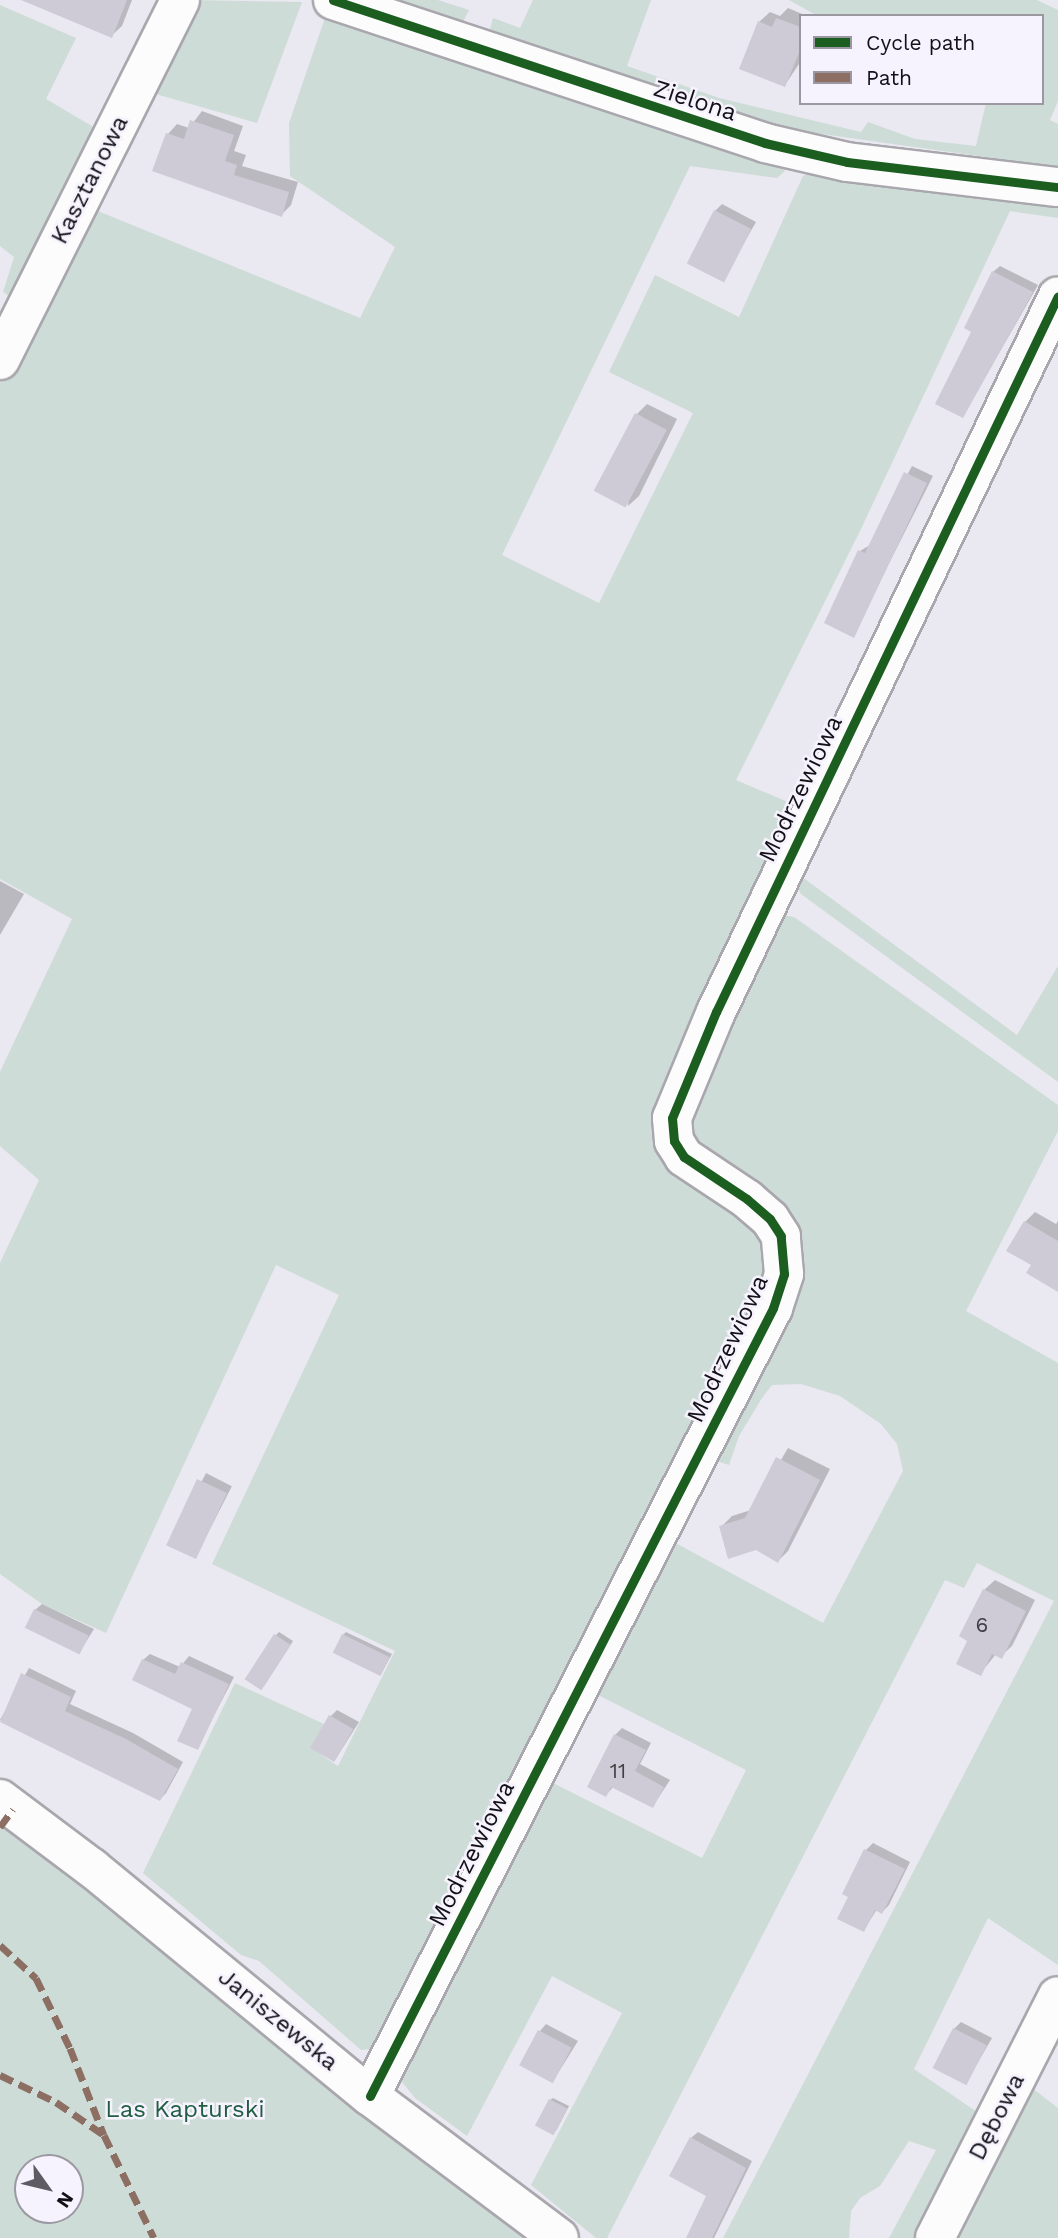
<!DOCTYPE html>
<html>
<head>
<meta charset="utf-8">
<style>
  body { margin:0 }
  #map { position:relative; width:1058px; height:2238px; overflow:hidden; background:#eae8f0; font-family:"Work Sans",sans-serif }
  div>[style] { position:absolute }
  .green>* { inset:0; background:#cddcd7 }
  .shadow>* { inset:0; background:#0003; transform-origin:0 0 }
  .building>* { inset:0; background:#cecbd6; transform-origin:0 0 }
  .roads { filter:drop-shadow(2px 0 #a9a7ad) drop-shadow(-2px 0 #a9a7ad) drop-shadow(0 2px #a9a7ad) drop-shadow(0 -2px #a9a7ad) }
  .minor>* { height:38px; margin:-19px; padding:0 19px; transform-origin:19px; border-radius:19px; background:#fcfcfd }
  .quiet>* { height:7px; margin-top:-3.5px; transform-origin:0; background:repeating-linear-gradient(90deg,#8d6e63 0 14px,transparent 0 21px) }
  .cycleway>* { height:9px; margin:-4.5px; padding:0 4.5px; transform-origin:4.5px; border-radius:4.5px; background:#1b5e20 }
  span { translate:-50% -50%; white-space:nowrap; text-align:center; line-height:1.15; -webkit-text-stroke:5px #f6f2fe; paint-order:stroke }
  .number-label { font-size:21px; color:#424046 }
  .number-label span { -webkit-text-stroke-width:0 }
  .street-label { font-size:24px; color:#131116 }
  .park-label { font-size:24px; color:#1f5e41 }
  .legend { position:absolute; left:799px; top:14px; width:245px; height:91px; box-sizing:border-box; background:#f6f2fe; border:2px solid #9b98a1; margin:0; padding:9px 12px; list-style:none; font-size:21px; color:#131116 }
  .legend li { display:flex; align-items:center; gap:14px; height:35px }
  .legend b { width:35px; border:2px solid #9b98a1 }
  .north { position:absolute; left:14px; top:2154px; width:70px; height:70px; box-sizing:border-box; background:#f6f2fe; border:2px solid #9b98a1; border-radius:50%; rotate:124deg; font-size:19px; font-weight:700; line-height:28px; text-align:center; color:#131116 }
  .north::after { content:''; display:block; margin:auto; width:24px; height:32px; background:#5e5c62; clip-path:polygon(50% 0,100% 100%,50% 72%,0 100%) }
</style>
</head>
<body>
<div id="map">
  <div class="green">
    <div style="clip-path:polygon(189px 0,302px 2px,257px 123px,149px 92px)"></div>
    <div style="clip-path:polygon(394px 0,438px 0,469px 10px,462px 24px)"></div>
    <div style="clip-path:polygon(533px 0,651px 0,627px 66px,719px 98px,861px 132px,868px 122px,915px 139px,976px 146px,986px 103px,1042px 103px,1042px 16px,818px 16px,789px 0,1037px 0,1058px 10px,1058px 101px,1050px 120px,1058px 124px,1058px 167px,786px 129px,489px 33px,493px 18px,520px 28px)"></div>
    <div style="clip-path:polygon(0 5px,76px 38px,46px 99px,102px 132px,13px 299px,3px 292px,14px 257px,0 246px)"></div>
    <div style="clip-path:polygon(327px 12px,780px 165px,785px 171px,777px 178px,690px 166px,502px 555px,599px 603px,693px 413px,609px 372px,655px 275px,739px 317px,803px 176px,816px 170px,1058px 203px,1058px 218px,1010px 211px,861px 529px,736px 780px,802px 808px,776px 914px,794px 917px,1058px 1105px,1058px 1131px,966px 1311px,1058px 1363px,1058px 1965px,988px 1918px,914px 2069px,977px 2112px,914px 2238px,889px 2238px,936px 2150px,909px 2141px,880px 2186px,860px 2198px,851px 2211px,849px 2238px,723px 2238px,1054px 1601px,977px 1563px,964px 1588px,945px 1580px,607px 2238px,596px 2238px,531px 2185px,622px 2013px,552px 1976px,467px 2136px,415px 2098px,395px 2073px,549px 1781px,702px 1858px,746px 1770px,594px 1693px,672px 1541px,823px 1623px,903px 1471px,897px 1444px,881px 1424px,840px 1396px,801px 1384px,772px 1385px,762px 1398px,739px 1436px,729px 1465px,714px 1460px,390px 2047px,361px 2050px,259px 1961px,241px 1955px,143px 1873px,235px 1683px,324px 1724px,311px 1748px,338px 1766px,395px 1651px,212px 1564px,339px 1295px,276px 1265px,106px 1633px,42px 1604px,0 1574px,0 1263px,39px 1180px,0 1146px,0 1072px,72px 919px,0 879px,0 383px,27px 321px,88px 207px,360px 318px,395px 247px,290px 176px,289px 123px)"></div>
    <div style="clip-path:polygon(798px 874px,1017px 1035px,1058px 966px,1058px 1082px,801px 894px,795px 882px)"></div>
    <div style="clip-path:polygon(evenodd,0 1810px,561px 2238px,0 2238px,0 1810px,28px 2168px,70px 2168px,70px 2210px,28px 2210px,28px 2168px)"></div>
    <div style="clip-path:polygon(1023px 2081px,1058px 2108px,1058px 2238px,945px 2238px)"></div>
  </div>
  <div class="shadow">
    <div style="clip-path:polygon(42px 0,132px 0,122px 26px,111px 36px)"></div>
    <div style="clip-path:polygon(788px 8px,807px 16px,801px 16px,801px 61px,785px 85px,759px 22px,770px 12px,780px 16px)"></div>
    <div style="clip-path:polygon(202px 111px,243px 126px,234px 151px,246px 155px,242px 166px,298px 182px,291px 205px,281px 215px,168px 134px,177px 124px,189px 128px)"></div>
    <div style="clip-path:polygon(722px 204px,756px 222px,723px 280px,715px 211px)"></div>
    <div style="clip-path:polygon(1000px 266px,1038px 285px,963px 416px,973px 331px,993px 272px)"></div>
    <div style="clip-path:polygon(647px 404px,677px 419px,639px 496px,628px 506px,637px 414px)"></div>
    <div style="clip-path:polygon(912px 466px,933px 476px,853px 635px,826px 623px,860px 551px,870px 545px)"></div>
    <div style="clip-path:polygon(0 881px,24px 894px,0 935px)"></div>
    <div style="clip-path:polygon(1035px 1212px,1056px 1224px,1058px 1221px,1058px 1290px,1033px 1264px,1025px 1222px)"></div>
    <div style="clip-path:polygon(788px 1448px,830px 1469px,788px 1551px,778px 1561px,721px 1527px,732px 1516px,751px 1510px)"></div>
    <div style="left:206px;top:1473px;width:29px;height:80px;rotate:27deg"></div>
    <div style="clip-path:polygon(995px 1580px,1035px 1600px,1012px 1646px,1001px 1656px,996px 1654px,980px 1674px,970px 1640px,984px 1590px)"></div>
    <div style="clip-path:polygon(42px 1604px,94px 1629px,79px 1653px,35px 1610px)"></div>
    <div style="clip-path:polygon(279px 1632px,293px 1641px,264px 1686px,276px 1635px)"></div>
    <div style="clip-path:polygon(346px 1632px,392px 1654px,381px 1674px,343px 1635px)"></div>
    <div style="clip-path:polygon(150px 1654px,180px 1667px,189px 1656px,234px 1677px,197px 1748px,195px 1708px,143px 1660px)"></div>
    <div style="clip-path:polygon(29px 1668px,76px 1691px,70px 1704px,133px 1733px,183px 1762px,166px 1793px,160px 1799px,0 1720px)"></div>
    <div style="clip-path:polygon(337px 1710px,359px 1722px,335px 1760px,330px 1717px)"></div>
    <div style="clip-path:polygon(622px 1728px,651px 1743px,640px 1764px,670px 1780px,653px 1806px,614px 1786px,606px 1795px,615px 1735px)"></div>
    <div style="clip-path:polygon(873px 1843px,910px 1862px,889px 1905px,882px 1912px,877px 1909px,864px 1930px,850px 1896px,866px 1850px)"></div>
    <div style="clip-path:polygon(961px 2022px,992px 2038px,966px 2083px,954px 2029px)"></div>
    <div style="clip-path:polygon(546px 2024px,578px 2041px,553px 2081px,540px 2031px)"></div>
    <div style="clip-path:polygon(553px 2098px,569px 2106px,556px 2131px,550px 2100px)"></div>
    <div style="clip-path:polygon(698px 2132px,752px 2161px,714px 2238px,688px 2238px,709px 2195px,691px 2138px)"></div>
  </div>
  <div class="building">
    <div style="clip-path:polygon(21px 0,127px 0,112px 38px)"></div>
    <div style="clip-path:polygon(776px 18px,801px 27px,801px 48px,785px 87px,739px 69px,758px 21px,772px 27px)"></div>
    <div style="clip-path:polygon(190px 120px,234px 135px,225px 161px,237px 165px,234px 175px,289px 192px,282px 217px,152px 171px,166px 133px,184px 139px)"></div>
    <div style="left:714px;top:210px;width:42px;height:60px;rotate:27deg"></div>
    <div style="clip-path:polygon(992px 271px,1033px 292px,963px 418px,935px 404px,971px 332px,964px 328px)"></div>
    <div style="left:635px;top:413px;width:36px;height:88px;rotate:28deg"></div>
    <div style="clip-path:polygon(904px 472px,927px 483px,854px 638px,824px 623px,858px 550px,865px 553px)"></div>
    <div style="clip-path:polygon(1024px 1221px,1058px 1241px,1058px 1292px,1026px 1273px,1031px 1265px,1006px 1251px)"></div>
    <div style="clip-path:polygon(776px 1457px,820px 1480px,778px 1563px,756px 1550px,728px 1559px,719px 1526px,745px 1518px)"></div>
    <div style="left:197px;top:1479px;width:33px;height:73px;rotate:25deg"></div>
    <div style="clip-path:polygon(983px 1589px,1026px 1611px,1002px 1659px,992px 1654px,981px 1676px,956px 1664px,967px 1641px,959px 1636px)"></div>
    <div style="left:34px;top:1609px;width:61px;height:21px;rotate:26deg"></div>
    <div style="left:274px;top:1634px;width:20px;height:54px;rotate:33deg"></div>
    <div style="left:342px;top:1634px;width:53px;height:21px;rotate:26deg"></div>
    <div style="clip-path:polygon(142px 1659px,175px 1674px,181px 1662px,229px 1684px,198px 1750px,177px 1741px,192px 1709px,132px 1680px)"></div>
    <div style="clip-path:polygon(21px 1673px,71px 1697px,65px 1711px,126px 1739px,178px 1769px,160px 1801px,0 1722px)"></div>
    <div style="left:329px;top:1715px;width:28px;height:38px;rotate:30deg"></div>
    <div style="clip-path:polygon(614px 1734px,646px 1750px,635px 1771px,664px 1787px,653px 1808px,611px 1787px,606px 1797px,587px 1787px)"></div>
    <div style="clip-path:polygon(864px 1849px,905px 1869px,882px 1914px,875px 1910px,864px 1932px,837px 1919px,848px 1897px,842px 1894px)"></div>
    <div style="left:953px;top:2028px;width:38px;height:45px;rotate:27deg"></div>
    <div style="left:538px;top:2030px;width:38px;height:40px;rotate:28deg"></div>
    <div style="left:549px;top:2099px;width:21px;height:30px;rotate:28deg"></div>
    <div style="clip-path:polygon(690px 2137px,746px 2168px,712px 2238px,686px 2238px,706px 2196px,669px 2176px)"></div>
  </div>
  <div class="roads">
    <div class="minor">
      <div style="left:333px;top:0;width:455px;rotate:18.3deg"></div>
      <div style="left:765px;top:143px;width:84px;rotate:13deg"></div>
      <div style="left:847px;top:162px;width:212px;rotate:6.8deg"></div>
      <div style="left:0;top:360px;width:402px;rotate:-63.4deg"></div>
      <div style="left:0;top:1799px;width:115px;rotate:36.9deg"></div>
      <div style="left:92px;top:1868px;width:360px;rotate:39.4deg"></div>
      <div style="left:370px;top:2096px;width:236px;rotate:36.9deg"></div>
      <div style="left:370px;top:2096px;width:885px;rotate:-62.91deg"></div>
      <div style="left:773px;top:1308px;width:36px;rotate:-72deg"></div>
      <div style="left:784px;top:1274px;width:38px;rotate:-95deg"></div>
      <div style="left:781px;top:1236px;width:20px;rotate:-123deg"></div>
      <div style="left:770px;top:1219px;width:30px;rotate:-139deg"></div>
      <div style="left:747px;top:1199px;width:76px;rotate:-146.3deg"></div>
      <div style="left:684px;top:1157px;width:19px;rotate:-122deg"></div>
      <div style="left:674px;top:1141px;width:23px;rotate:-95deg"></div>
      <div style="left:672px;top:1118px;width:115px;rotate:-67.5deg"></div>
      <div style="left:716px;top:1012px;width:793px;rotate:-64.47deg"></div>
      <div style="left:935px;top:2238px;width:271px;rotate:-63.1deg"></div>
    </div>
  </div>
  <div class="quiet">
    <div style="left:0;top:1827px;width:22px;rotate:-54deg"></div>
    <div style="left:0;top:1945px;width:49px;rotate:42.5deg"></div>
    <div style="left:36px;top:1978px;width:78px;rotate:64.1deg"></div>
    <div style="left:70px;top:2048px;width:93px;rotate:68.7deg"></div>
    <div style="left:0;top:2075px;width:62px;rotate:25.7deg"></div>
    <div style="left:56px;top:2102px;width:58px;rotate:34.5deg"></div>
    <div style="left:104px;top:2135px;width:114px;rotate:64.1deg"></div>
  </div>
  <div class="cycleway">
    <div style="left:333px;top:0;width:455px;rotate:18.3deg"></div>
    <div style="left:765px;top:143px;width:84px;rotate:13deg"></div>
    <div style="left:847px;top:162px;width:212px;rotate:6.8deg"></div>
    <div style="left:370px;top:2096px;width:885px;rotate:-62.91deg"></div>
    <div style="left:773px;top:1308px;width:36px;rotate:-72deg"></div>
    <div style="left:784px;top:1274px;width:38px;rotate:-95deg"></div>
    <div style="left:781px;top:1236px;width:20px;rotate:-123deg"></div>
    <div style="left:770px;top:1219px;width:30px;rotate:-139deg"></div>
    <div style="left:747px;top:1199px;width:76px;rotate:-146.3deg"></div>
    <div style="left:684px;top:1157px;width:19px;rotate:-122deg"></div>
    <div style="left:674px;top:1141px;width:23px;rotate:-95deg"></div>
    <div style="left:672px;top:1118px;width:115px;rotate:-67.5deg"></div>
    <div style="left:716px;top:1012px;width:793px;rotate:-64.47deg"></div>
  </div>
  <div class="number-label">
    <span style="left:982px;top:1625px">6</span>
    <span style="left:618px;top:1771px">11</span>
  </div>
  <div class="street-label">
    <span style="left:695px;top:101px;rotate:18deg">Zielona</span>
    <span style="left:90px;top:180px;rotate:-63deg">Kasztanowa</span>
    <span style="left:801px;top:789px;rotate:-64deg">Modrzewiowa</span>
    <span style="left:728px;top:1349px;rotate:-65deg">Modrzewiowa</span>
    <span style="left:472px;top:1854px;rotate:-63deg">Modrzewiowa</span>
    <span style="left:278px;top:2020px;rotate:39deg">Janiszewska</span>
    <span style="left:997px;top:2117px;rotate:-63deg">Dębowa</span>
  </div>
  <div class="park-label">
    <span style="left:185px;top:2110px">Las Kapturski</span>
  </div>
  <ul class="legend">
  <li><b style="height:9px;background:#1b5e20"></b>Cycle path</li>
  <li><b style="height:9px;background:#8d6e63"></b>Path</li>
  </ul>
  <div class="north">N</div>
</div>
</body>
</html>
